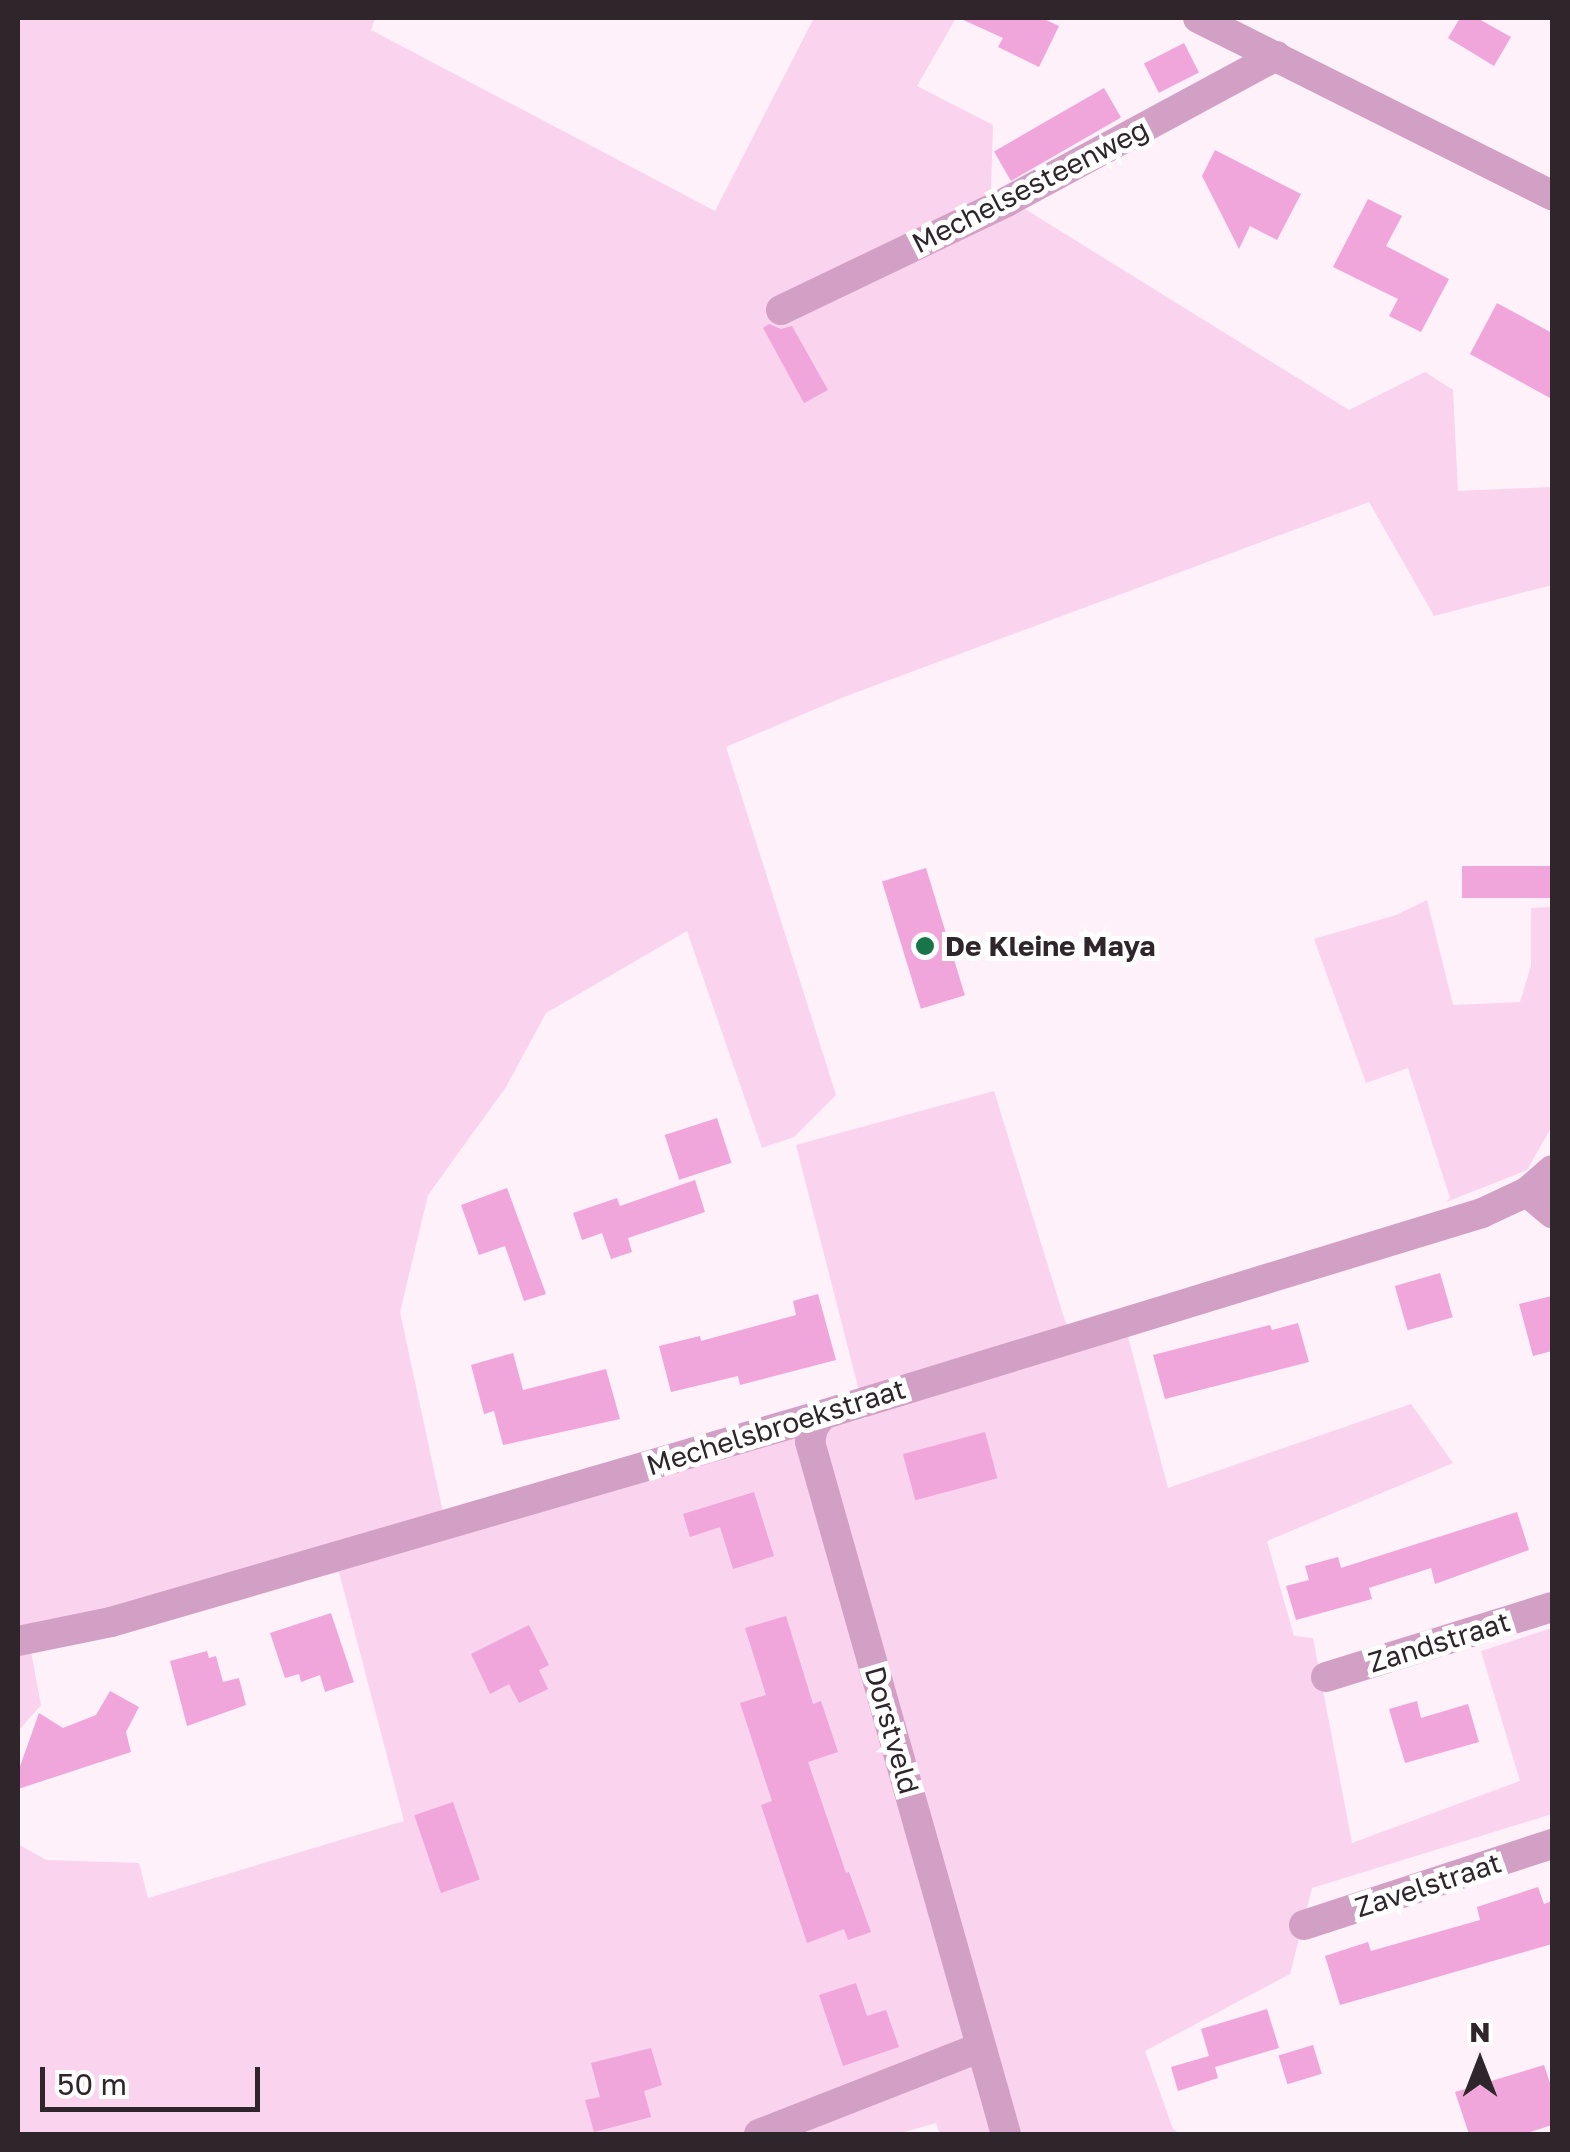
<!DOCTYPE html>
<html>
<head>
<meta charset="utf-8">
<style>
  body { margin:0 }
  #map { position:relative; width:1570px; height:2152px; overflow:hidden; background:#fef1fa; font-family:"Golos Text",sans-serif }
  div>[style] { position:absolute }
  .green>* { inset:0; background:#fad3ee }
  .building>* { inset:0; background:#f0a5db; transform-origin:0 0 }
  .minor>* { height:30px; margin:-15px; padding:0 15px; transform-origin:15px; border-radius:15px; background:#d3a0c5 }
  .dots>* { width:28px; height:28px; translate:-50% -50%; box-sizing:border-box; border:5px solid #fff; border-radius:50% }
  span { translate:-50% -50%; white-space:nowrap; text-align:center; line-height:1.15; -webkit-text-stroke:10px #fff; paint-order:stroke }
  .street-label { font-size:28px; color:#2e262b }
  .poi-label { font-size:28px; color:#2e262b; font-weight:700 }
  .left { translate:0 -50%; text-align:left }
  .frame { position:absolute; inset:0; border:20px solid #2e262b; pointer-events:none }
  .north { position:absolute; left:1430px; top:2012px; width:100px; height:100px; -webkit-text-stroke:8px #fff; paint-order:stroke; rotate:0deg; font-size:28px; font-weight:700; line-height:40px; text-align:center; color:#2e262b }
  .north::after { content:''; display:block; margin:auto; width:35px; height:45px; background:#2e262b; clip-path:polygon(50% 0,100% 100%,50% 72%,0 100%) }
  .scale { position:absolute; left:40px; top:2067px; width:220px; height:45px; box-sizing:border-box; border:5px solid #2e262b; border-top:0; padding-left:12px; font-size:30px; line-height:35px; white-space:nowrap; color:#2e262b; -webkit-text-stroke:8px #fff; paint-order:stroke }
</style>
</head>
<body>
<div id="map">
  <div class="green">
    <div style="clip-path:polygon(18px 18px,375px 18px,371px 30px,715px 211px,814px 18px,956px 18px,917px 86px,993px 125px,991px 188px,1349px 410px,1425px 372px,1453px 390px,1458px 491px,1552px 487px,1552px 585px,1434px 616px,1369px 502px,841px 698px,726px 747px,836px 1095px,794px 1137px,762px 1148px,687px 931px,546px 1013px,506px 1087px,428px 1195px,400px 1312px,447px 1531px,866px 1418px,796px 1145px,994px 1091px,1065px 1321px,1083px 1344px,1127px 1333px,1168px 1488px,1411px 1404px,1453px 1463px,1267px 1541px,1294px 1636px,1313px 1638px,1352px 1843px,1520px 1781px,1481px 1651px,1552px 1628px,1552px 1814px,1312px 1888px,1290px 1974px,1145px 2051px,1173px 2129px,1180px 2134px,940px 2134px,936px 2123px,897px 2134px,18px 2134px,18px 1844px,46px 1860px,139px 1863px,148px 1898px,404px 1821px,339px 1572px,31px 1652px,41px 1705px,18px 1731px)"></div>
    <div style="clip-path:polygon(1427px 900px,1453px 1005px,1520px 1002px,1531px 966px,1531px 908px,1552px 907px,1552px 1126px,1527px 1170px,1446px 1202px,1450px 1198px,1408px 1068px,1366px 1083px,1314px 939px,1396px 915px)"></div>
  </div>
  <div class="building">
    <div style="clip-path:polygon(959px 18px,1042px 18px,1059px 26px,1039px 67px,998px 47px,1003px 38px)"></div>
    <div style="clip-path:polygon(1460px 18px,1477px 18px,1511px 37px,1494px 66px,1448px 38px)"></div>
    <div style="left:1184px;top:43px;width:33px;height:45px;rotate:63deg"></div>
    <div style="left:1104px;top:88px;width:34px;height:127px;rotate:60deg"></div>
    <div style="clip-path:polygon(1215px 150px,1301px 194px,1277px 240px,1250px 226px,1239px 249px,1202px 176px)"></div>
    <div style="clip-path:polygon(1368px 199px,1402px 216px,1386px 246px,1449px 279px,1421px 332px,1389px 316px,1398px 299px,1333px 267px)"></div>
    <div style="clip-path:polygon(1497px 303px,1552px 333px,1552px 399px,1470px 354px)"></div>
    <div style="clip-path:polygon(769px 324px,781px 329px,792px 326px,828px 390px,804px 403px,763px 328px)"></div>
    <div style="left:1552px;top:866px;width:32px;height:90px;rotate:90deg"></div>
    <div style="left:926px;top:868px;width:133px;height:46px;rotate:73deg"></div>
    <div style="left:717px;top:1118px;width:47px;height:55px;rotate:72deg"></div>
    <div style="clip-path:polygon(695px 1180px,705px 1212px,628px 1238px,632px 1252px,611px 1259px,602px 1233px,582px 1240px,573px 1213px,617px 1198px,620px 1206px)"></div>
    <div style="clip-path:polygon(507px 1188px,546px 1294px,524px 1301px,505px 1246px,479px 1255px,461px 1205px)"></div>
    <div style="left:1440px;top:1273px;width:46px;height:47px;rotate:74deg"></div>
    <div style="clip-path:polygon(818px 1294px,836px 1360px,740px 1385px,738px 1376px,671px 1392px,659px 1346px,700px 1336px,701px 1341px,796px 1315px,793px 1301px)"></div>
    <div style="clip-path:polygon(1552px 1296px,1552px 1351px,1533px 1356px,1519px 1304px)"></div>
    <div style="clip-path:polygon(1298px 1323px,1309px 1362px,1165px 1399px,1153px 1355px,1270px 1325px,1272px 1330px)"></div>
    <div style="clip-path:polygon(513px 1353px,523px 1390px,606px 1369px,620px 1419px,503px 1445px,494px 1411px,484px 1414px,471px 1365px)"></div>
    <div style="left:985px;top:1432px;width:48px;height:85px;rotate:75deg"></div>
    <div style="clip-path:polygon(754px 1492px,774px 1556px,733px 1569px,720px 1527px,690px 1537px,683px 1514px)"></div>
    <div style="clip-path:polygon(1517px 1512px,1529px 1550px,1435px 1584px,1431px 1568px,1369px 1588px,1372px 1599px,1296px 1620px,1286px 1586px,1309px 1580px,1305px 1566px,1338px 1557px,1341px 1568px)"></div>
    <div style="clip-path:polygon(331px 1613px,354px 1682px,325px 1692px,320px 1675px,301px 1682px,299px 1674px,285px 1678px,270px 1633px)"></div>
    <div style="clip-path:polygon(786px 1616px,813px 1704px,821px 1701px,838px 1752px,808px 1762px,846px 1873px,849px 1872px,871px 1932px,848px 1940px,844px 1929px,807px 1943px,761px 1805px,772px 1801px,740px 1703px,766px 1695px,745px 1628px)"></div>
    <div style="clip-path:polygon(529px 1625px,549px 1665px,539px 1670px,548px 1689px,519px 1703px,509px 1684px,490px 1694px,471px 1654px)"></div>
    <div style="clip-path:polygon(207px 1651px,209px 1658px,216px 1656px,223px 1682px,239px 1678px,246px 1705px,187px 1726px,170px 1661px)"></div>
    <div style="clip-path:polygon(110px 1691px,139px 1707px,126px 1732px,131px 1752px,18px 1789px,18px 1772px,39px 1713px,63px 1728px,96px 1715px)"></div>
    <div style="clip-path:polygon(1417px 1701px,1421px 1718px,1468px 1704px,1479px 1742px,1405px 1763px,1389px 1709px)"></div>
    <div style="left:453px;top:1802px;width:82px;height:41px;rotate:71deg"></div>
    <div style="clip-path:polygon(1538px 1887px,1544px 1904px,1552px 1901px,1552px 1944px,1340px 2005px,1325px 1956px,1368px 1942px,1371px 1951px,1480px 1920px,1477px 1907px)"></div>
    <div style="clip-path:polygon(856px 1983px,867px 2016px,886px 2010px,899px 2047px,843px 2066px,819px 1995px)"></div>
    <div style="clip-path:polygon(1267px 2009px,1279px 2048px,1215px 2067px,1218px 2078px,1178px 2091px,1171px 2067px,1209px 2056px,1201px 2029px)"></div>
    <div style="left:1313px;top:2045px;width:30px;height:36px;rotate:73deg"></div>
    <div style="clip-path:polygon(651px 2048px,662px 2085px,644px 2091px,651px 2117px,594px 2132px,585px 2100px,600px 2097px,591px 2063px)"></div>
    <div style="clip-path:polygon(1544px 2065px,1552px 2089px,1552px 2125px,1524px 2134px,1469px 2134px,1455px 2092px)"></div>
  </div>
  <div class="minor">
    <div style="left:1198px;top:18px;width:396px;rotate:26.6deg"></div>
    <div style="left:781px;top:310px;width:252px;rotate:-25.6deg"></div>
    <div style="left:1008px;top:201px;width:305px;rotate:-28.4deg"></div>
    <div style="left:1527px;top:1192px;width:33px;rotate:40deg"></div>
    <div style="left:822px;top:1415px;width:16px;rotate:125deg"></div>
    <div style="left:813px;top:1428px;width:14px;rotate:102deg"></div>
    <div style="left:810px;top:1442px;width:719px;rotate:74.19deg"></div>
    <div style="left:18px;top:1641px;width:95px;rotate:-11.5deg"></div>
    <div style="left:111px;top:1622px;width:741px;rotate:-16.23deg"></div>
    <div style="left:822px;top:1415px;width:690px;rotate:-17.02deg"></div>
    <div style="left:1482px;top:1213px;width:50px;rotate:-25deg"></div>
    <div style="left:1527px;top:1192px;width:33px;rotate:-41deg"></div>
    <div style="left:1326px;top:1677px;width:237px;rotate:-17.2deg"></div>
    <div style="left:1304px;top:1925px;width:261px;rotate:-18.1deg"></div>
    <div style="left:759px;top:2134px;width:238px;rotate:-21.4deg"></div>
  </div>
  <div class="dots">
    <div style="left:925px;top:946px;background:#197449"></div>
  </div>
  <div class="street-label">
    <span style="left:1030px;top:186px;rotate:-27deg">Mechelsesteenweg</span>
    <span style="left:776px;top:1427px;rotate:-17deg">Mechelsbroekstraat</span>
    <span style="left:1439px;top:1642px;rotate:-17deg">Zandstraat</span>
    <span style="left:892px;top:1730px;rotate:74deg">Dorstveld</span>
    <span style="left:1428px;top:1885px;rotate:-18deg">Zavelstraat</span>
  </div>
  <div class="poi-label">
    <span class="left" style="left:945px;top:946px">De Kleine Maya</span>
  </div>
  <div class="frame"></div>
  <div class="north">N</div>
  <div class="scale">50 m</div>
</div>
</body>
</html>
